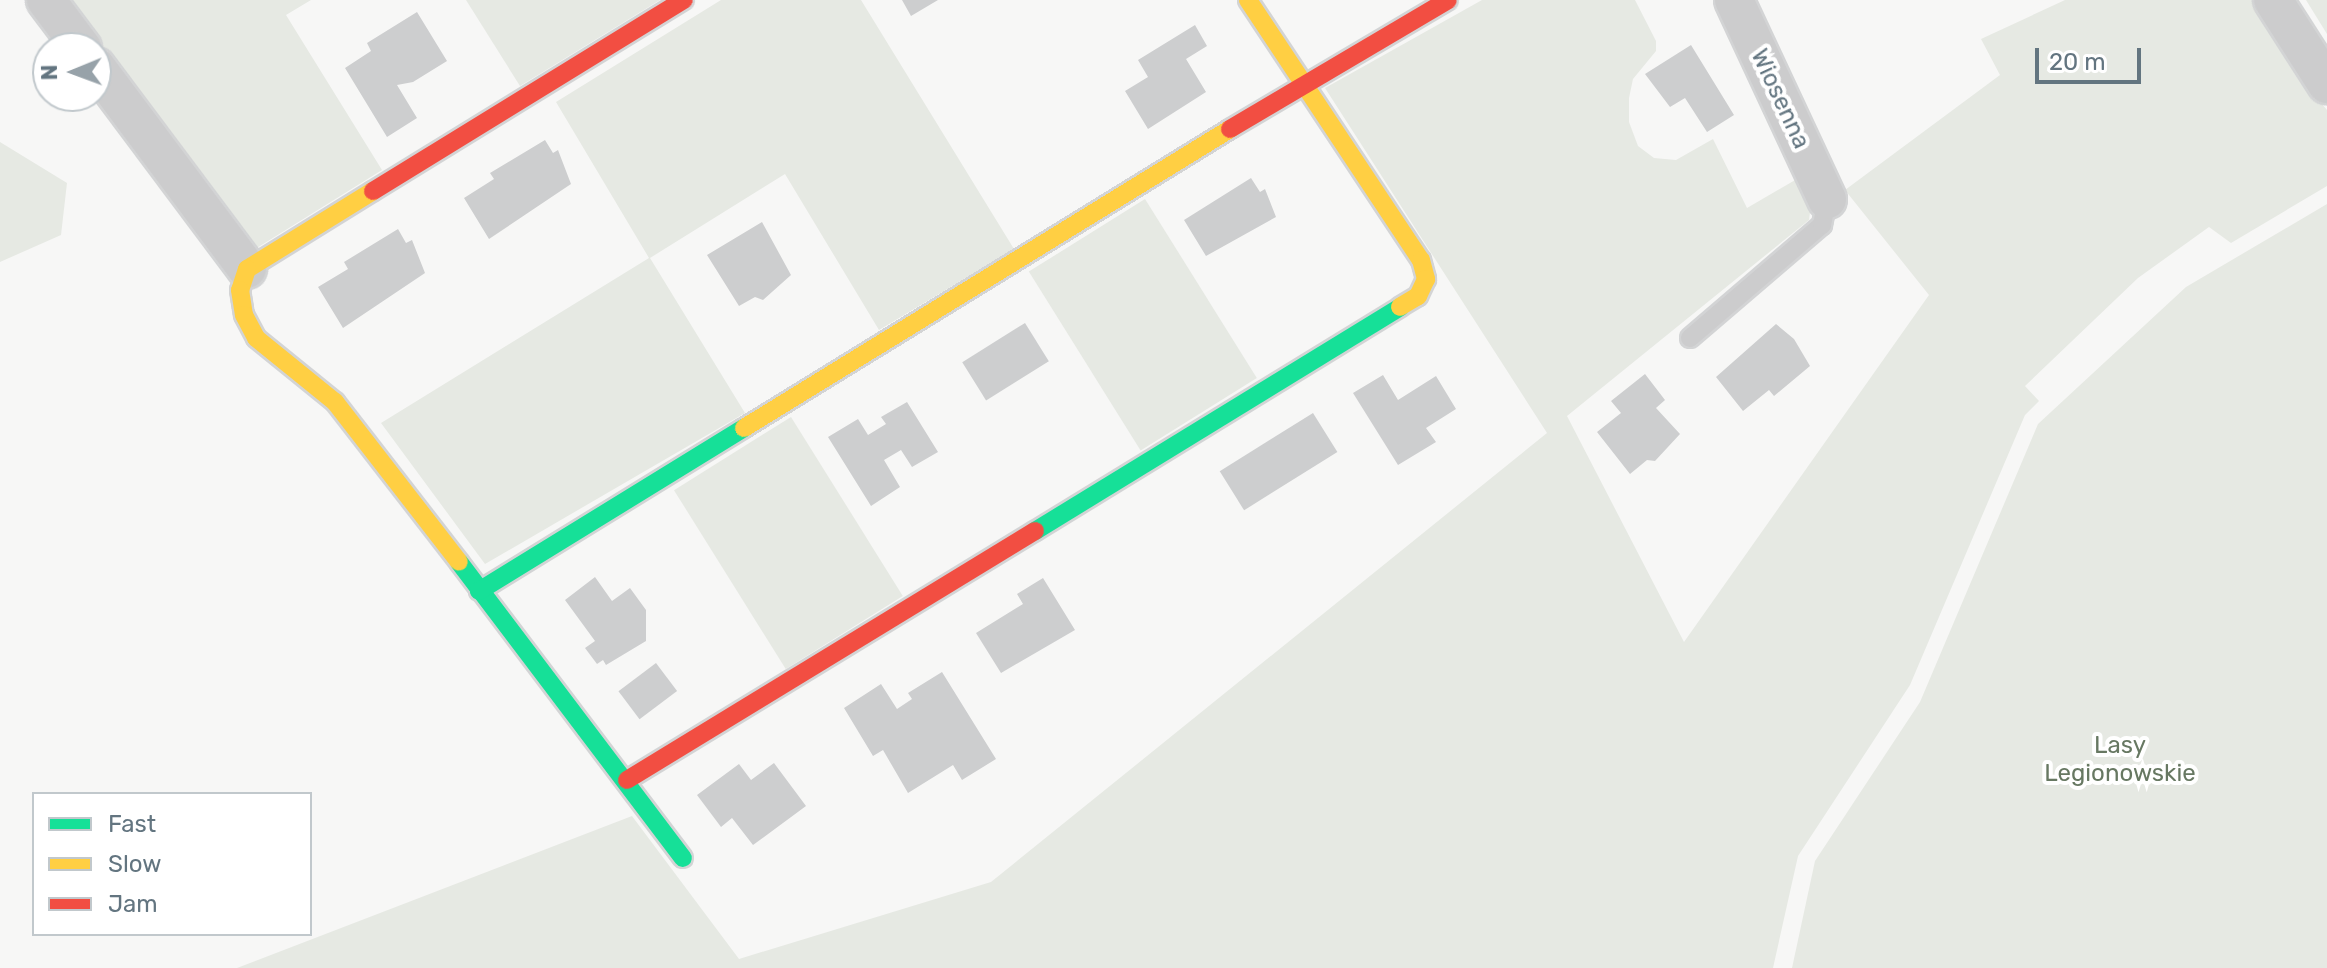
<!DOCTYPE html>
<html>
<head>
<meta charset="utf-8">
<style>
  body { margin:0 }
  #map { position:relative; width:2327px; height:968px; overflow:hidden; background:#f7f7f6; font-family:Rubik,sans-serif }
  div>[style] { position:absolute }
  .green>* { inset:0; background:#e6e9e3; transform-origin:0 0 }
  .building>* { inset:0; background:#cdcecf; transform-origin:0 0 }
  .roads { filter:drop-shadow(2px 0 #d3d4d5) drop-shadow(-2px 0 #d3d4d5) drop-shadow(0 2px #d3d4d5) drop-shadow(0 -2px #d3d4d5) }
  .lane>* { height:18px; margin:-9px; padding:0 9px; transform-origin:9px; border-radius:9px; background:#cccccd }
  .street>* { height:38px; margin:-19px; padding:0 19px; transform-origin:19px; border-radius:19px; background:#cccccd }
  .fast>* { height:18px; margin:-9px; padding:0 9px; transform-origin:9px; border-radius:9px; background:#16e098 }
  .slow>* { height:18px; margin:-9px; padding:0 9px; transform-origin:9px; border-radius:9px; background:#ffcf43 }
  .jam>* { height:18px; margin:-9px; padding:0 9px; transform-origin:9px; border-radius:9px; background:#f24e42 }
  span { translate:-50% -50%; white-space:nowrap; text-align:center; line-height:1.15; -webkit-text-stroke:8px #fff; paint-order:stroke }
  .street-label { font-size:24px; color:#637580 }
  .park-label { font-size:24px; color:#677862 }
  .legend { position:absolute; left:32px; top:792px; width:280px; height:144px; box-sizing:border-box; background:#fff; border:2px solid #c1c8cc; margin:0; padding:10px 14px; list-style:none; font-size:24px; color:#637580 }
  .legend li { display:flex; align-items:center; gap:16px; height:40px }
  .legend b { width:40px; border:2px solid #c1c8cc }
  .north { position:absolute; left:32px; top:32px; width:80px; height:80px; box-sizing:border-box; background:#fff; border:2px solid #c1c8cc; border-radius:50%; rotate:269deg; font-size:22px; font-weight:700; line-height:32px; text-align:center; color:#637580 }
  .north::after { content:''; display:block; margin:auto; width:28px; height:36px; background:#97a2a9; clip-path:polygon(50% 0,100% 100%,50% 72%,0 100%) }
  .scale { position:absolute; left:2035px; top:48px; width:106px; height:36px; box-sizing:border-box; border:4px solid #637580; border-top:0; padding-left:10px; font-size:24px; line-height:28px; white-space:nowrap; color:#637580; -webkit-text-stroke:6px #fff; paint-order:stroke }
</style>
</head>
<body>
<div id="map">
  <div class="green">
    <div style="clip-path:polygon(67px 0,311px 0,286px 15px,382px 170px,252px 251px)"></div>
    <div style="clip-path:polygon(466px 0,660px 0,520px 86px)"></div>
    <div style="clip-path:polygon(721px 0,861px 0,1014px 249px,879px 330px,785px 174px,650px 258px,745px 413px,485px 564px,381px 423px,649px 258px,556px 102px)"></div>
    <div style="clip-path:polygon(1482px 0,1635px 0,1656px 41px,1656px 51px,1633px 79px,1629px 98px,1629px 122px,1638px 146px,1654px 158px,1676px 160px,1713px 139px,1747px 208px,1802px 176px,1812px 197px,1809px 220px,1567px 416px,1684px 642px,1929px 295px,1845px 190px,2000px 75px,1981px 39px,2065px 0,2258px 0,2302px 80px,2327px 110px,2327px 186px,2231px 243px,2209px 227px,2138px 278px,2025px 386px,2039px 401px,2025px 415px,1910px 685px,1798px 856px,1773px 968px,237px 968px,632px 816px,739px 959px,991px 882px,1547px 433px,1325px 88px)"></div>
    <div style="clip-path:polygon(2306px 0,2327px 0,2327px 34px)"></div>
    <div style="clip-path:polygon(0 142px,67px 183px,61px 235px,0 262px)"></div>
    <div style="left:1145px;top:199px;width:211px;height:137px;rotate:58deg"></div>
    <div style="clip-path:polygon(2327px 204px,2327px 968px,1792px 968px,1815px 861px,1920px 702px,2038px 424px,2186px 287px)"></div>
    <div style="left:791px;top:417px;width:211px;height:138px;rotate:58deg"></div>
  </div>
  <div class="building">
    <div style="clip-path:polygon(902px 0,938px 0,911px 16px)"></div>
    <div style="clip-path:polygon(417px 12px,447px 61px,413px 82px,397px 85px,417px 118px,387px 137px,345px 68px,371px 51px,367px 43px)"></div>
    <div style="clip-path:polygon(1195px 25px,1207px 46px,1186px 59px,1206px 92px,1148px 129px,1125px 91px,1148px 77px,1138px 60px)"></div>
    <div style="clip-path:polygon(1691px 45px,1734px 115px,1707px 132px,1685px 98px,1670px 107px,1645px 74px)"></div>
    <div style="clip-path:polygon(545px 140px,553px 153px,558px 150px,571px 184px,489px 239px,464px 198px,494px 179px,490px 173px)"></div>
    <div style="clip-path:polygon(1251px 178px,1260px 192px,1265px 189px,1276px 217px,1206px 256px,1184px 220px)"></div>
    <div style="clip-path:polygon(762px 222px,791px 275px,763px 300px,755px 297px,739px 306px,707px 255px)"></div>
    <div style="clip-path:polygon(398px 229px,406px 243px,412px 240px,425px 273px,343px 328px,318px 287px,348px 269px,344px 262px)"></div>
    <div style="left:1025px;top:323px;width:45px;height:74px;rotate:58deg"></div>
    <div style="clip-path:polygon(1776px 324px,1794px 339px,1810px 366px,1774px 396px,1769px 390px,1743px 411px,1716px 377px)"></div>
    <div style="clip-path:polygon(1645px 374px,1665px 400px,1656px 408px,1680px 434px,1655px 461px,1647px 460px,1630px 474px,1597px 432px,1621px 413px,1611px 401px)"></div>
    <div style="clip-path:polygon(1383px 375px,1398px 400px,1436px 376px,1456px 409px,1426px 428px,1436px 442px,1398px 465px,1353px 393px)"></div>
    <div style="clip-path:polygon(907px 402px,938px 452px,912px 467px,901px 450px,884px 460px,900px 487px,871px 506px,828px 437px,858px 419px,868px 435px,886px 424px,881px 417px)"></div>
    <div style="left:1313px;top:413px;width:46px;height:110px;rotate:58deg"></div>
    <div style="clip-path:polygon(595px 577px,612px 601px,630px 588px,646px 610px,646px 641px,606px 665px,603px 660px,597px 664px,585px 648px,595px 641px,565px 600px)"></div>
    <div style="clip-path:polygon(1043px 578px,1075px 630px,1001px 673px,976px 633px,1023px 604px,1017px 594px)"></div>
    <div style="left:656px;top:663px;width:35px;height:47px;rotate:53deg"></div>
    <div style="clip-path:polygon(942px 672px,996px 759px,962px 780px,953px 765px,908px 793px,883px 750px,873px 756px,844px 708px,881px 684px,897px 709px,912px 699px,908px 693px)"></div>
    <div style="clip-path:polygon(774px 763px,806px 806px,753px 845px,732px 818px,721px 827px,697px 795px,739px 764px,751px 780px)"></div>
  </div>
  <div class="roads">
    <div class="lane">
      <div style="left:1690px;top:338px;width:174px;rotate:-40.6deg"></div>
      <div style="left:1822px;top:225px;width:26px;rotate:-79deg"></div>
    </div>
    <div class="street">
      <div style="left:46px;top:0;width:60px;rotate:53.1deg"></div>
      <div style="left:1734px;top:0;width:220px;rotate:65deg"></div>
      <div style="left:2273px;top:0;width:100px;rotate:57.3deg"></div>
      <div style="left:96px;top:67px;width:252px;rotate:53.2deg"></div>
    </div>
    <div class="fast">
      <div style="left:1035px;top:531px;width:428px;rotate:-31.5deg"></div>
      <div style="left:459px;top:562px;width:371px;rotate:52.9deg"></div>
      <div style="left:479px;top:591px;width:311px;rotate:-31.6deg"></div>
    </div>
    <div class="slow">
      <div style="left:1248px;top:0;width:312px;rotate:56.4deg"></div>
      <div style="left:1421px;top:260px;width:20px;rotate:75deg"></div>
      <div style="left:1426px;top:279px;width:19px;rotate:115deg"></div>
      <div style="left:1418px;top:296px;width:21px;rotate:149deg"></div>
      <div style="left:373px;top:191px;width:148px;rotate:148.2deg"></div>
      <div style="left:247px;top:269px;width:22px;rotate:108deg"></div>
      <div style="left:240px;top:290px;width:25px;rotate:81deg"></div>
      <div style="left:244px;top:315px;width:26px;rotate:62deg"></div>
      <div style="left:256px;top:338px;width:102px;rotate:39deg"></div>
      <div style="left:335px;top:402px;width:202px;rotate:52.2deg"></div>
      <div style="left:744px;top:428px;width:571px;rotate:-31.6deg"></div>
    </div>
    <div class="jam">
      <div style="left:1230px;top:129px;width:253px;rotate:-30.6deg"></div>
      <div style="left:373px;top:191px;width:365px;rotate:-31.6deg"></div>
      <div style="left:627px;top:780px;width:478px;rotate:-31.4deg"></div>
    </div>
  </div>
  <div class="street-label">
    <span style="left:1780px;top:99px;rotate:65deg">Wiosenna</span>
  </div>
  <div class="park-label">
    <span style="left:2120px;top:760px">Lasy<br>Legionowskie</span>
  </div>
  <ul class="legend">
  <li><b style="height:10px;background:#16e098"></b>Fast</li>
  <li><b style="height:10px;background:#ffcf43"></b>Slow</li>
  <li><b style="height:10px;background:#f24e42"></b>Jam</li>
  </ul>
  <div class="north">N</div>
  <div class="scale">20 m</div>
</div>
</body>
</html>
